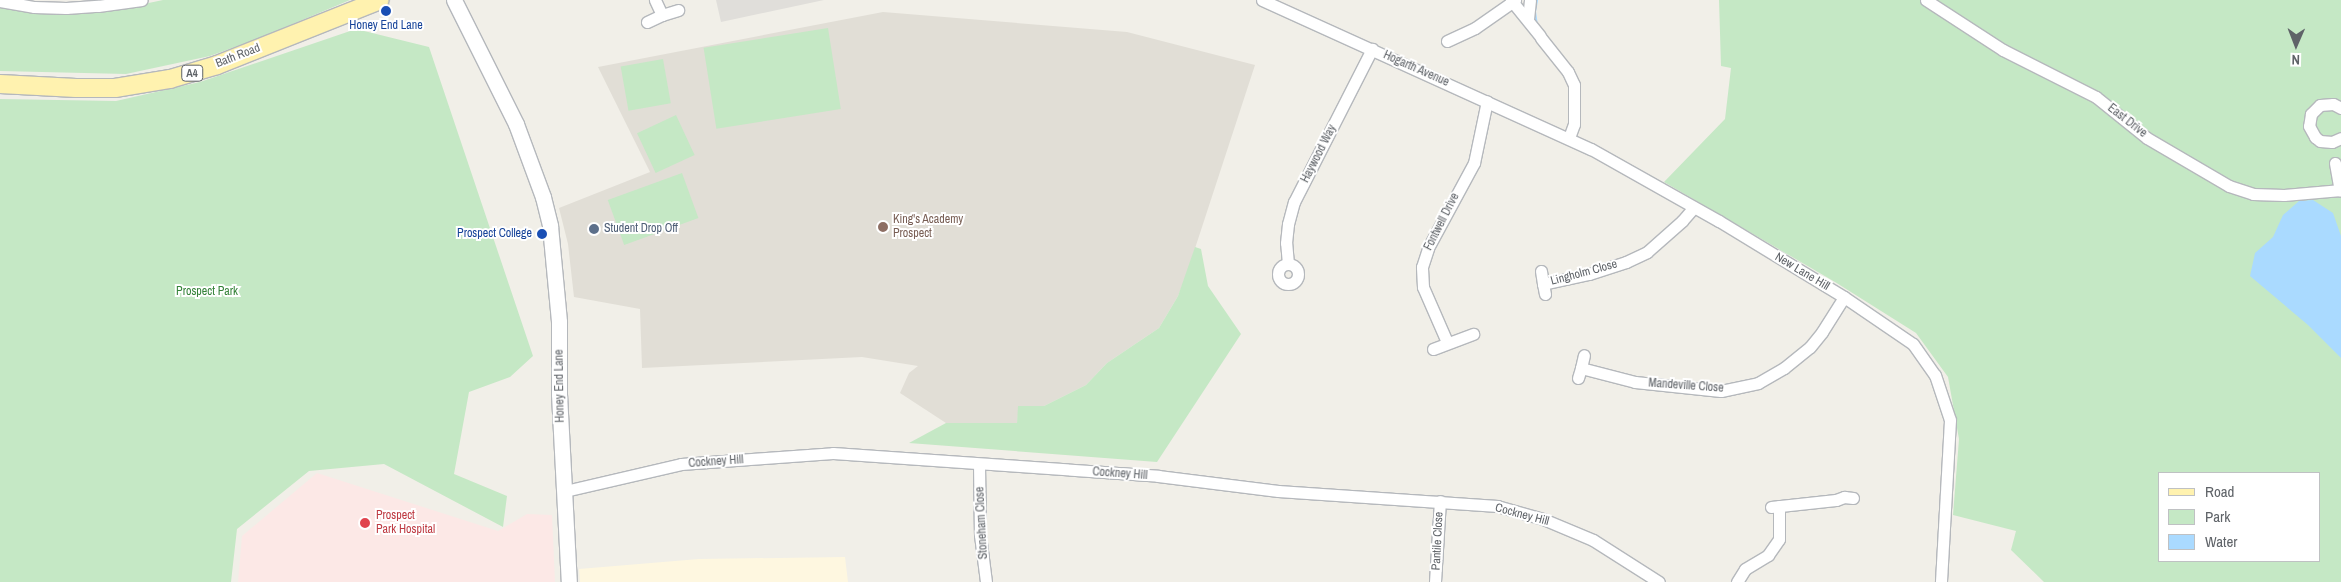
<!DOCTYPE html>
<html>
<head>
<meta charset="utf-8">
<style>
  body { margin:0 }
  #map { position:relative; width:2341px; height:582px; overflow:hidden; background:#f1efe8; font-family:"Archivo Narrow",sans-serif }
  div>[style] { position:absolute }
  .commercial>* { inset:0; background:#fef7e0 }
  .industrial>* { inset:0; background:#e0deda }
  .education>* { inset:0; background:#e1ded6 }
  .medical>* { inset:0; background:#fce8e6 }
  .green>* { inset:0; background:#c5e8c5; transform-origin:0 0 }
  .water>* { inset:0; background:#aadaff }
  .stream>* { height:3px; margin:-1.5px; padding:0 1.5px; transform-origin:1.5px; border-radius:1.5px; background:#aadaff }
  .roads { filter:drop-shadow(1px 0 #b5b8bc) drop-shadow(-1px 0 #b5b8bc) drop-shadow(0 1px #b5b8bc) drop-shadow(0 -1px #b5b8bc) }
  .street>* { height:11px; margin:-5.5px; padding:0 5.5px; transform-origin:5.5px; border-radius:5.5px; background:#fff }
  .street>.ring { margin:-5.5px; padding:0; box-sizing:content-box; background:none; border:11px solid #fff; border-radius:50% }
  .secondary>* { height:15px; margin:-7.5px; padding:0 7.5px; transform-origin:7.5px; border-radius:7.5px; background:#fff }
  .primary>* { height:18px; margin:-9px; padding:0 9px; transform-origin:9px; border-radius:9px; background:#fff2af }
  .dots>* { width:14px; height:14px; translate:-50% -50%; box-sizing:border-box; border:2px solid #fff; border-radius:50% }
  span { translate:-50% -50%; white-space:nowrap; text-align:center; line-height:1.15; -webkit-text-stroke:4px #fff; paint-order:stroke }
  .shield-label span { padding:1px 4px; background:#fff; border:1px solid; border-radius:4px; -webkit-text-stroke-width:0 }
  .shield-label { font-size:11px; color:#5f6368; font-weight:700 }
  .transit-label { font-size:12px; color:#164399 }
  .right { translate:-100% -50%; text-align:right }
  .street-label { font-size:12px; color:#5f6368 }
  .education-label { font-size:12px; color:#785e54 }
  .left { translate:0 -50%; text-align:left }
  .service-label { font-size:12px; color:#4e5e75 }
  .park-label { font-size:12px; color:#348238 }
  .health-label { font-size:12px; color:#be3a42 }
  .legend { position:absolute; left:2158px; top:472px; width:162px; height:90px; box-sizing:border-box; background:#fff; border:1px solid #bfc1c3; margin:0; padding:6px 9px; list-style:none; font-size:15px; color:#5f6368 }
  .legend li { display:flex; align-items:center; gap:10px; height:25px }
  .legend b { width:25px; border:1px solid #bfc1c3 }
  .north { position:absolute; left:2271px; top:20px; width:50px; height:50px; -webkit-text-stroke:4px #fff; paint-order:stroke; rotate:181deg; font-size:14px; font-weight:700; line-height:20px; text-align:center; color:#5f6368 }
  .north::after { content:''; display:block; margin:auto; width:18px; height:22px; background:#5f6368; clip-path:polygon(50% 0,100% 100%,50% 72%,0 100%) }
</style>
</head>
<body>
<div id="map">
  <div class="commercial">
    <div style="clip-path:polygon(845px 557px,848px 582px,580px 582px,579px 569px,699px 559px)"></div>
  </div>
  <div class="industrial">
    <div style="clip-path:polygon(716px 0,824px 0,721px 22px)"></div>
  </div>
  <div class="education">
    <div style="clip-path:polygon(883px 12px,1127px 32px,1255px 65px,1185px 279px,1178px 296px,1159px 328px,1107px 363px,1086px 385px,1044px 406px,1019px 406px,1017px 423px,946px 423px,900px 393px,909px 373px,918px 366px,862px 357px,642px 368px,640px 309px,574px 297px,568px 244px,559px 208px,650px 172px,598px 67px)"></div>
  </div>
  <div class="medical">
    <div style="clip-path:polygon(317px 473px,498px 531px,527px 514px,552px 515px,555px 582px,238px 582px,242px 536px)"></div>
  </div>
  <div class="green">
    <div style="clip-path:polygon(163px 0,350px 0,257px 39px,210px 56px,126px 74px,0 71px,0 7px,34px 12px,101px 13px)"></div>
    <div style="clip-path:polygon(evenodd,1719px 0,2341px 0,2341px 582px,2044px 582px,2011px 550px,2016px 531px,1953px 515px,1959px 439px,1948px 377px,1916px 333px,1835px 282px,1664px 182px,1725px 119px,1731px 68px,1721px 66px,1719px 0,2160px 473px,2320px 473px,2320px 561px,2160px 561px,2160px 473px)"></div>
    <div style="left:828px;top:28px;width:82px;height:126px;rotate:81deg"></div>
    <div style="clip-path:polygon(356px 29px,429px 47px,533px 356px,510px 377px,469px 392px,454px 474px,507px 496px,503px 527px,384px 464px,309px 471px,237px 529px,231px 582px,0 582px,0 99px,116px 101px,200px 82px)"></div>
    <div style="left:663px;top:59px;width:45px;height:43px;rotate:80deg"></div>
    <div style="left:676px;top:115px;width:44px;height:43px;rotate:65deg"></div>
    <div style="left:682px;top:173px;width:48px;height:79px;rotate:70deg"></div>
    <div style="clip-path:polygon(1195px 247px,1201px 249px,1208px 286px,1241px 334px,1157px 462px,909px 443px,946px 423px,1017px 423px,1018px 406px,1044px 406px,1086px 385px,1107px 363px,1159px 328px,1178px 296px)"></div>
  </div>
  <div class="water">
    <div style="clip-path:polygon(2313px 200px,2333px 213px,2341px 236px,2341px 358px,2308px 325px,2250px 276px,2255px 253px,2273px 237px,2283px 215px,2299px 201px)"></div>
  </div>
  <div class="stream">
    <div style="left:1536px;top:0;width:11px;rotate:100deg"></div>
    <div style="left:1534px;top:11px;width:14px;rotate:82deg"></div>
  </div>
  <div class="roads">
    <div class="street">
      <div style="left:1262px;top:0;width:361px;rotate:24.4deg"></div>
      <div style="left:1591px;top:149px;width:147px;rotate:29.4deg"></div>
      <div style="left:1719px;top:221px;width:146px;rotate:31.3deg"></div>
      <div style="left:1844px;top:297px;width:83px;rotate:34.3deg"></div>
      <div style="left:1913px;top:344px;width:38px;rotate:55deg"></div>
      <div style="left:1935px;top:375px;width:47px;rotate:71.6deg"></div>
      <div style="left:1950px;top:420px;width:162px;rotate:93.2deg"></div>
      <div style="left:1511px;top:0;width:46px;rotate:51.1deg"></div>
      <div style="left:1926px;top:0;width:92px;rotate:33deg"></div>
      <div style="left:2003px;top:50px;width:104px;rotate:26.8deg"></div>
      <div style="left:2096px;top:97px;width:65px;rotate:38.8deg"></div>
      <div style="left:2147px;top:138px;width:95px;rotate:30.3deg"></div>
      <div style="left:2229px;top:186px;width:25px;rotate:18deg"></div>
      <div style="left:2253px;top:194px;width:31px;rotate:2deg"></div>
      <div style="left:2284px;top:195px;width:57px;rotate:-5deg"></div>
      <div style="left:0;top:1px;width:35px;rotate:10deg"></div>
      <div style="left:34px;top:7px;width:32px;rotate:2deg"></div>
      <div style="left:66px;top:8px;width:32px;rotate:-4deg"></div>
      <div style="left:98px;top:6px;width:44px;rotate:-7.8deg"></div>
      <div style="left:662px;top:15px;width:17px;rotate:-17deg"></div>
      <div style="left:1528px;top:19px;width:19px;rotate:-84deg"></div>
      <div style="left:647px;top:22px;width:17px;rotate:-25deg"></div>
      <div style="left:662px;top:15px;width:17px;rotate:-115deg"></div>
      <div style="left:1541px;top:38px;width:43px;rotate:51.5deg"></div>
      <div style="left:1568px;top:72px;width:14px;rotate:65deg"></div>
      <div style="left:1574px;top:85px;width:39px;rotate:90deg"></div>
      <div style="left:1574px;top:124px;width:15px;rotate:110deg"></div>
      <div style="left:1447px;top:41px;width:31px;rotate:-25deg"></div>
      <div style="left:1475px;top:28px;width:49px;rotate:-35deg"></div>
      <div style="left:2341px;top:108px;width:9px;rotate:-153deg"></div>
      <div style="left:2333px;top:104px;width:13px;rotate:176deg"></div>
      <div style="left:2320px;top:105px;width:13px;rotate:135deg"></div>
      <div style="left:2311px;top:114px;width:12px;rotate:99deg"></div>
      <div style="left:2309px;top:126px;width:13px;rotate:61deg"></div>
      <div style="left:2315px;top:137px;width:6px;rotate:39deg"></div>
      <div style="left:2320px;top:141px;width:12px;rotate:5deg"></div>
      <div style="left:2332px;top:142px;width:10px;rotate:-24deg"></div>
      <div style="left:2335px;top:163px;width:28px;rotate:80deg"></div>
      <div class="ring" style="left:1278px;top:264px;width:9px;height:9px"></div>
      <div style="left:1288px;top:264px;width:21px;rotate:-95deg"></div>
      <div style="left:1286px;top:243px;width:19px;rotate:-84deg"></div>
      <div style="left:1288px;top:224px;width:23px;rotate:-75deg"></div>
      <div style="left:1294px;top:202px;width:172px;rotate:-63deg"></div>
      <div style="left:1541px;top:271px;width:13px;rotate:81deg"></div>
      <div style="left:1545px;top:294px;width:10px;rotate:-101deg"></div>
      <div style="left:1543px;top:284px;width:47px;rotate:-12.3deg"></div>
      <div style="left:1589px;top:274px;width:39px;rotate:-18deg"></div>
      <div style="left:1626px;top:262px;width:23px;rotate:-25deg"></div>
      <div style="left:1647px;top:252px;width:47px;rotate:-41.5deg"></div>
      <div style="left:1682px;top:221px;width:18px;rotate:-49deg"></div>
      <div style="left:1447px;top:342px;width:60px;rotate:-113.6deg"></div>
      <div style="left:1423px;top:287px;width:20px;rotate:-93deg"></div>
      <div style="left:1422px;top:267px;width:20px;rotate:-72deg"></div>
      <div style="left:1428px;top:248px;width:97px;rotate:-61.6deg"></div>
      <div style="left:1474px;top:163px;width:63px;rotate:-78.2deg"></div>
      <div style="left:1433px;top:349px;width:43px;rotate:-20.6deg"></div>
      <div style="left:1581px;top:368px;width:13px;rotate:-77deg"></div>
      <div style="left:1578px;top:378px;width:10px;rotate:-73deg"></div>
      <div style="left:1581px;top:368px;width:56px;rotate:14.5deg"></div>
      <div style="left:1635px;top:382px;width:86px;rotate:6deg"></div>
      <div style="left:1721px;top:391px;width:38px;rotate:-12deg"></div>
      <div style="left:1758px;top:383px;width:30px;rotate:-30deg"></div>
      <div style="left:1784px;top:368px;width:33px;rotate:-39deg"></div>
      <div style="left:1810px;top:347px;width:19px;rotate:-51deg"></div>
      <div style="left:1822px;top:332px;width:41px;rotate:-57.8deg"></div>
      <div style="left:979px;top:464px;width:71px;rotate:89.2deg"></div>
      <div style="left:980px;top:535px;width:47px;rotate:82.7deg"></div>
      <div style="left:565px;top:491px;width:119px;rotate:-13.1deg"></div>
      <div style="left:681px;top:464px;width:152px;rotate:-4.1deg"></div>
      <div style="left:833px;top:453px;width:326px;rotate:4deg"></div>
      <div style="left:1158px;top:476px;width:121px;rotate:7.1deg"></div>
      <div style="left:1278px;top:491px;width:220px;rotate:3.9deg"></div>
      <div style="left:1497px;top:506px;width:48px;rotate:15.8deg"></div>
      <div style="left:1543px;top:519px;width:54px;rotate:22.8deg"></div>
      <div style="left:1593px;top:540px;width:78px;rotate:32.5deg"></div>
      <div style="left:1771px;top:507px;width:65px;rotate:-6.1deg"></div>
      <div style="left:1836px;top:500px;width:9px;rotate:-21deg"></div>
      <div style="left:1844px;top:497px;width:9px;rotate:6deg"></div>
      <div style="left:1435px;top:582px;width:81px;rotate:-86.5deg"></div>
      <div style="left:1737px;top:582px;width:15px;rotate:-58deg"></div>
      <div style="left:1745px;top:569px;width:27px;rotate:-31deg"></div>
      <div style="left:1768px;top:555px;width:19px;rotate:-55deg"></div>
      <div style="left:1779px;top:539px;width:33px;rotate:-90deg"></div>
    </div>
    <div class="secondary">
      <div style="left:454px;top:0;width:139px;rotate:63.4deg"></div>
      <div style="left:516px;top:124px;width:78px;rotate:69.7deg"></div>
      <div style="left:543px;top:197px;width:30px;rotate:76deg"></div>
      <div style="left:550px;top:226px;width:96px;rotate:84.6deg"></div>
      <div style="left:559px;top:322px;width:72px;rotate:90deg"></div>
      <div style="left:559px;top:394px;width:188px;rotate:87deg"></div>
    </div>
    <div class="primary">
      <div style="left:0;top:84px;width:76px;rotate:3deg"></div>
      <div style="left:76px;top:88px;width:39px"></div>
      <div style="left:115px;top:88px;width:56px;rotate:-9.3deg"></div>
      <div style="left:170px;top:79px;width:49px;rotate:-16.6deg"></div>
      <div style="left:217px;top:65px;width:175px;rotate:-21.7deg"></div>
    </div>
  </div>
  <div class="dots">
    <div style="left:386px;top:11px;background:#1a4fb4"></div>
    <div style="left:883px;top:227px;background:#8d6e63"></div>
    <div style="left:594px;top:229px;background:#5c6f8a"></div>
    <div style="left:542px;top:234px;background:#1a4fb4"></div>
    <div style="left:365px;top:523px;background:#e0444e"></div>
  </div>
  <div class="shield-label">
    <span style="left:192px;top:73px">A4</span>
  </div>
  <div class="transit-label">
    <span style="left:386px;top:26px">Honey End Lane</span>
    <span class="right" style="left:532px;top:234px">Prospect College</span>
  </div>
  <div class="street-label">
    <span style="left:238px;top:56px;rotate:-21deg">Bath Road</span>
    <span style="left:1416px;top:69px;rotate:24deg">Hogarth Avenue</span>
    <span style="left:2127px;top:121px;rotate:38deg">East Drive</span>
    <span style="left:1319px;top:154px;rotate:-63deg">Haywood Way</span>
    <span style="left:1442px;top:222px;rotate:-63deg">Fontwell Drive</span>
    <span style="left:1802px;top:272px;rotate:31deg">New Lane Hill</span>
    <span style="left:1584px;top:273px;rotate:-15deg">Lingholm Close</span>
    <span style="left:560px;top:386px;rotate:-91deg">Honey End Lane</span>
    <span style="left:1686px;top:386px;rotate:4deg">Mandeville Close</span>
    <span style="left:716px;top:462px;rotate:-4deg">Cockney Hill</span>
    <span style="left:1120px;top:474px;rotate:4deg">Cockney Hill</span>
    <span style="left:1522px;top:515px;rotate:15deg">Cockney Hill</span>
    <span style="left:982px;top:523px;rotate:-93deg">Stoneham Close</span>
    <span style="left:1438px;top:541px;rotate:-87deg">Pantile Close</span>
  </div>
  <div class="education-label">
    <span class="left" style="left:893px;top:227px">King's Academy<br>Prospect</span>
  </div>
  <div class="service-label">
    <span class="left" style="left:604px;top:229px">Student Drop Off</span>
  </div>
  <div class="park-label">
    <span style="left:207px;top:292px">Prospect Park</span>
  </div>
  <div class="health-label">
    <span class="left" style="left:376px;top:523px">Prospect<br>Park Hospital</span>
  </div>
  <ul class="legend">
  <li><b style="height:6px;background:#fff2af"></b>Road</li>
  <li><b style="height:14px;background:#c5e8c5"></b>Park</li>
  <li><b style="height:14px;background:#aadaff"></b>Water</li>
  </ul>
  <div class="north">N</div>
</div>
</body>
</html>
